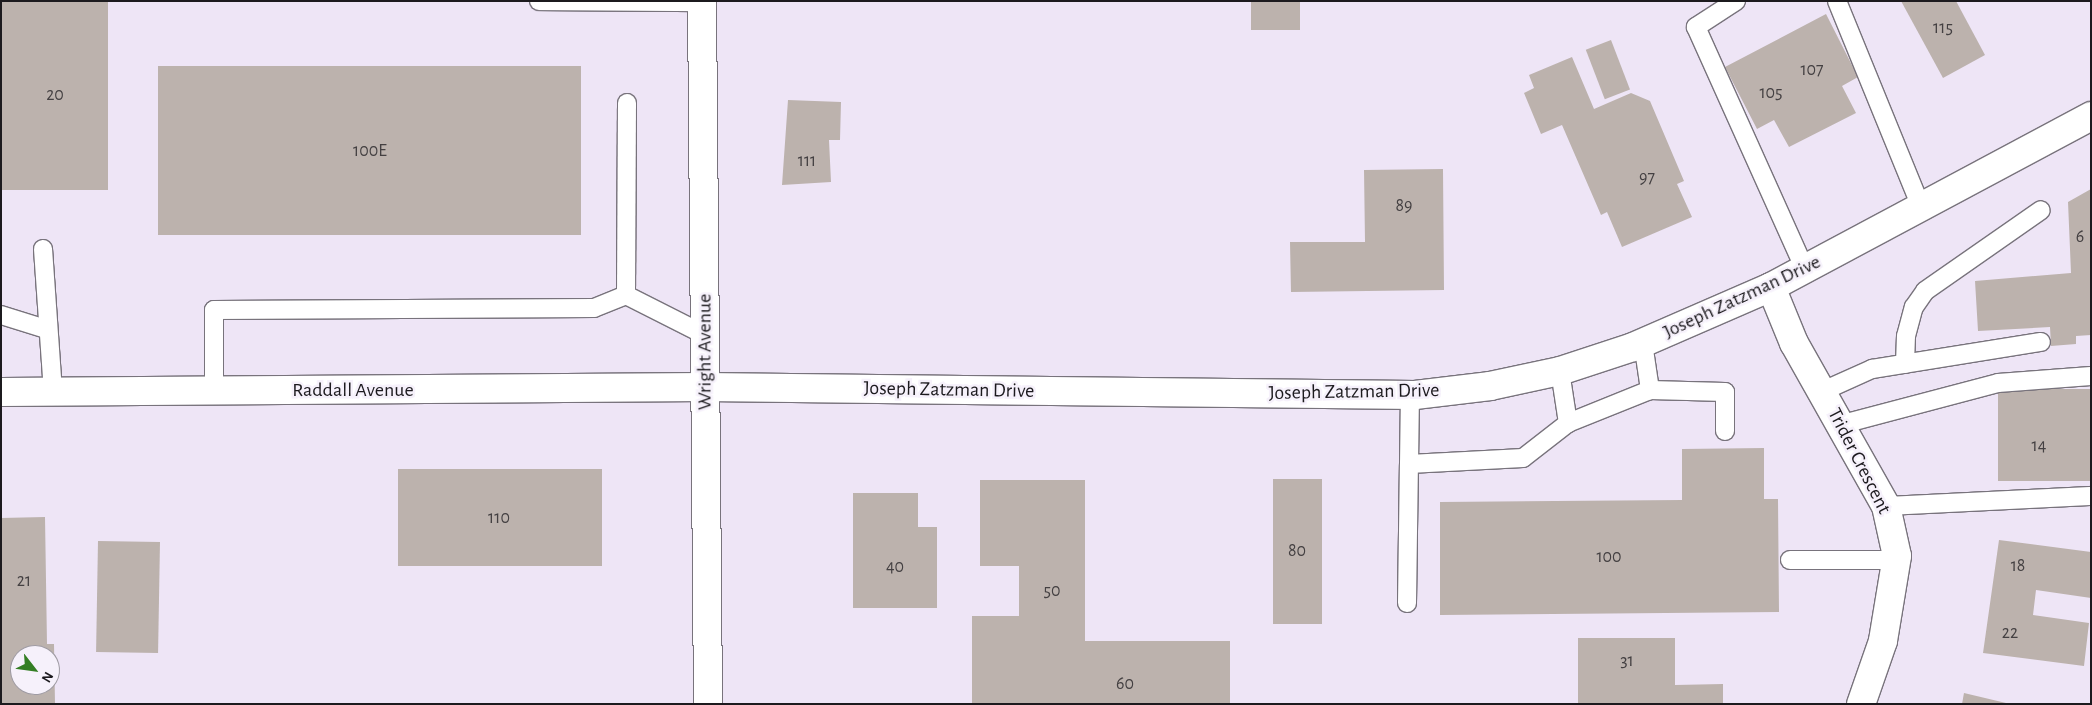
<!DOCTYPE html>
<html>
<head>
<meta charset="utf-8">
<style>
  body { margin:0 }
  #map { position:relative; width:2092px; height:705px; overflow:hidden; background:#f6f1fb; font-family:"Alegreya Sans",sans-serif }
  div>[style] { position:absolute }
  .built>* { inset:0; background:#eee5f6 }
  .building>* { inset:0; background:#bcb2ad; transform-origin:0 0 }
  .roads { filter:drop-shadow(1px 0 #78737c) drop-shadow(-1px 0 #78737c) drop-shadow(0 1px #78737c) drop-shadow(0 -1px #78737c) }
  .service>* { height:18px; margin:-9px; padding:0 9px; transform-origin:9px; border-radius:9px; background:#fff }
  .minor>* { height:28px; margin:-14px; padding:0 14px; transform-origin:14px; border-radius:14px; background:#fff }
  .tertiary>* { height:28px; margin:-14px; padding:0 14px; transform-origin:14px; border-radius:14px; background:#fff }
  .secondary>* { height:28px; margin:-14px; padding:0 14px; transform-origin:14px; border-radius:14px; background:#fff }
  span { translate:-50% -50%; white-space:nowrap; text-align:center; line-height:1.15; -webkit-text-stroke:5px #f6f1fb; paint-order:stroke }
  .number-label { font-size:18px; color:#444042 }
  .number-label span { -webkit-text-stroke-width:0 }
  .street-label { font-size:20px; color:#1c1a1e }
  .frame { position:absolute; inset:0; border:2px solid #1c1a1e; pointer-events:none }
  .north { position:absolute; left:10px; top:645px; width:50px; height:50px; box-sizing:border-box; background:#f6f1fb; border:1px solid #9f9ba3; border-radius:50%; rotate:120deg; font-size:14px; font-weight:700; line-height:20px; text-align:center; color:#1c1a1e }
  .north::after { content:''; display:block; margin:auto; width:18px; height:22px; background:#347e24; clip-path:polygon(50% 0,100% 100%,50% 72%,0 100%) }
</style>
</head>
<body>
<div id="map">
  <div class="built">
    <div style="clip-path:polygon(evenodd,1px 1px,2091px 1px,2091px 704px,1px 704px,1px 1px,20px 655px,50px 655px,50px 685px,20px 685px,20px 655px)"></div>
  </div>
  <div class="building">
    <div style="left:1px;top:1px;width:107px;height:189px"></div>
    <div style="left:1251px;top:1px;width:49px;height:29px"></div>
    <div style="clip-path:polygon(1901px 1px,1956px 1px,1985px 55px,1943px 78px)"></div>
    <div style="clip-path:polygon(1826px 14px,1858px 77px,1842px 86px,1856px 113px,1789px 147px,1774px 120px,1757px 129px,1725px 67px)"></div>
    <div style="left:1611px;top:40px;width:53px;height:27px;rotate:69deg"></div>
    <div style="clip-path:polygon(1572px 57px,1594px 109px,1631px 93px,1650px 101px,1684px 181px,1677px 184px,1692px 217px,1622px 247px,1607px 212px,1601px 215px,1562px 125px,1541px 134px,1524px 93px,1534px 88px,1529px 75px)"></div>
    <div style="left:158px;top:66px;width:423px;height:169px"></div>
    <div style="clip-path:polygon(788px 100px,841px 102px,840px 140px,829px 140px,831px 182px,782px 185px)"></div>
    <div style="clip-path:polygon(1443px 169px,1444px 290px,1291px 292px,1290px 242px,1365px 242px,1364px 170px)"></div>
    <div style="clip-path:polygon(2091px 189px,2091px 335px,2076px 336px,2076px 344px,2051px 346px,2050px 327px,1978px 331px,1975px 281px,2071px 273px,2068px 202px)"></div>
    <div style="left:2091px;top:389px;width:92px;height:93px;rotate:90deg"></div>
    <div style="clip-path:polygon(1764px 448px,1764px 499px,1778px 499px,1779px 612px,1440px 615px,1440px 502px,1682px 500px,1682px 449px)"></div>
    <div style="left:398px;top:469px;width:204px;height:97px"></div>
    <div style="left:1273px;top:479px;width:49px;height:145px"></div>
    <div style="clip-path:polygon(980px 480px,1085px 480px,1085px 641px,1230px 641px,1230px 704px,972px 704px,972px 616px,1019px 616px,1019px 566px,980px 566px)"></div>
    <div style="clip-path:polygon(853px 493px,918px 493px,918px 527px,937px 527px,937px 608px,853px 608px)"></div>
    <div style="clip-path:polygon(evenodd,45px 517px,47px 644px,54px 644px,55px 704px,1px 704px,1px 518px,45px 517px,20px 655px,50px 655px,50px 685px,20px 685px,20px 655px)"></div>
    <div style="clip-path:polygon(1999px 540px,2091px 552px,2091px 598px,2036px 590px,2033px 615px,2089px 623px,2084px 666px,1983px 653px)"></div>
    <div style="left:98px;top:541px;width:62px;height:111px;rotate:1deg"></div>
    <div style="clip-path:polygon(1578px 638px,1675px 638px,1675px 685px,1723px 684px,1723px 704px,1578px 704px)"></div>
    <div style="clip-path:polygon(1964px 693px,2006px 703px,2005px 704px,1962px 704px)"></div>
  </div>
  <div class="roads">
    <div class="service">
      <div style="left:539px;top:1px;width:163px;rotate:0.4deg"></div>
      <div style="left:1736px;top:1px;width:48px;rotate:147deg"></div>
      <div style="left:1696px;top:27px;width:265px;rotate:65.8deg"></div>
      <div style="left:1837px;top:1px;width:222px;rotate:67.8deg"></div>
      <div style="left:627px;top:103px;width:192px;rotate:90.3deg"></div>
      <div style="left:626px;top:295px;width:89px;rotate:26.9deg"></div>
      <div style="left:43px;top:249px;width:143px;rotate:86deg"></div>
      <div style="left:1px;top:315px;width:47px;rotate:17.3deg"></div>
      <div style="left:1643px;top:343px;width:48px;rotate:81.5deg"></div>
      <div style="left:1650px;top:390px;width:75px;rotate:1.5deg"></div>
      <div style="left:1725px;top:392px;width:39px;rotate:90deg"></div>
      <div style="left:1905px;top:364px;width:28px;rotate:-88deg"></div>
      <div style="left:1906px;top:336px;width:30px;rotate:-75deg"></div>
      <div style="left:1914px;top:307px;width:19px;rotate:-55deg"></div>
      <div style="left:1925px;top:291px;width:141px;rotate:-34.9deg"></div>
      <div style="left:1560px;top:371px;width:53px;rotate:81.3deg"></div>
      <div style="left:214px;top:391px;width:81px;rotate:-90deg"></div>
      <div style="left:214px;top:310px;width:380px;rotate:-0.3deg"></div>
      <div style="left:594px;top:308px;width:35px;rotate:-22deg"></div>
      <div style="left:1823px;top:391px;width:54px;rotate:-24.2deg"></div>
      <div style="left:1872px;top:369px;width:171px;rotate:-9.1deg"></div>
      <div style="left:1843px;top:424px;width:160px;rotate:-14.8deg"></div>
      <div style="left:1998px;top:383px;width:93px;rotate:-4.3deg"></div>
      <div style="left:1409px;top:464px;width:69px;rotate:-89.2deg"></div>
      <div style="left:1886px;top:506px;width:205px;rotate:-2.8deg"></div>
      <div style="left:1790px;top:560px;width:106px"></div>
      <div style="left:1407px;top:603px;width:139px;rotate:-89.2deg"></div>
      <div style="left:1409px;top:464px;width:114px;rotate:-3deg"></div>
      <div style="left:1523px;top:458px;width:57px;rotate:-37.9deg"></div>
      <div style="left:1568px;top:423px;width:88px;rotate:-21.9deg"></div>
    </div>
    <div class="minor">
      <div style="left:1771px;top:287px;width:61px;rotate:67.7deg"></div>
      <div style="left:1794px;top:343px;width:187px;rotate:60.6deg"></div>
      <div style="left:1886px;top:506px;width:51px;rotate:77.6deg"></div>
      <div style="left:1897px;top:556px;width:86px;rotate:99.4deg"></div>
      <div style="left:1883px;top:641px;width:67px;rotate:109.2deg"></div>
    </div>
    <div class="tertiary">
      <div style="left:1px;top:392px;width:704px;rotate:-0.41deg"></div>
      <div style="left:705px;top:387px;width:710px;rotate:0.65deg"></div>
      <div style="left:1415px;top:395px;width:76px;rotate:-6.8deg"></div>
      <div style="left:1490px;top:386px;width:72px;rotate:-12.1deg"></div>
      <div style="left:1560px;top:371px;width:77px;rotate:-18.2deg"></div>
      <div style="left:1633px;top:347px;width:150px;rotate:-23.5deg"></div>
      <div style="left:1771px;top:287px;width:363px;rotate:-28.1deg"></div>
    </div>
    <div class="secondary">
      <div style="left:702px;top:1px;width:703px;rotate:89.51deg"></div>
    </div>
  </div>
  <div class="number-label">
    <span style="left:1943px;top:28px">115</span>
    <span style="left:1812px;top:70px">107</span>
    <span style="left:1771px;top:93px">105</span>
    <span style="left:55px;top:95px">20</span>
    <span style="left:370px;top:151px">100E</span>
    <span style="left:807px;top:161px">111</span>
    <span style="left:1647px;top:178px">97</span>
    <span style="left:1404px;top:206px">89</span>
    <span style="left:2080px;top:237px">6</span>
    <span style="left:2039px;top:446px">14</span>
    <span style="left:499px;top:518px">110</span>
    <span style="left:1297px;top:551px">80</span>
    <span style="left:1609px;top:557px">100</span>
    <span style="left:2018px;top:566px">18</span>
    <span style="left:895px;top:567px">40</span>
    <span style="left:24px;top:581px">21</span>
    <span style="left:1052px;top:591px">50</span>
    <span style="left:2010px;top:633px">22</span>
    <span style="left:1627px;top:661px">31</span>
    <span style="left:1125px;top:684px">60</span>
  </div>
  <div class="street-label">
    <span style="left:1742px;top:297px;rotate:-25deg">Joseph Zatzman Drive</span>
    <span style="left:705px;top:352px;rotate:-90deg">Wright Avenue</span>
    <span style="left:353px;top:390px">Raddall Avenue</span>
    <span style="left:949px;top:390px;rotate:1deg">Joseph Zatzman Drive</span>
    <span style="left:1354px;top:392px;rotate:-1deg">Joseph Zatzman Drive</span>
    <span style="left:1859px;top:461px;rotate:63deg">Trider Crescent</span>
  </div>
  <div class="frame"></div>
  <div class="north">N</div>
</div>
</body>
</html>
